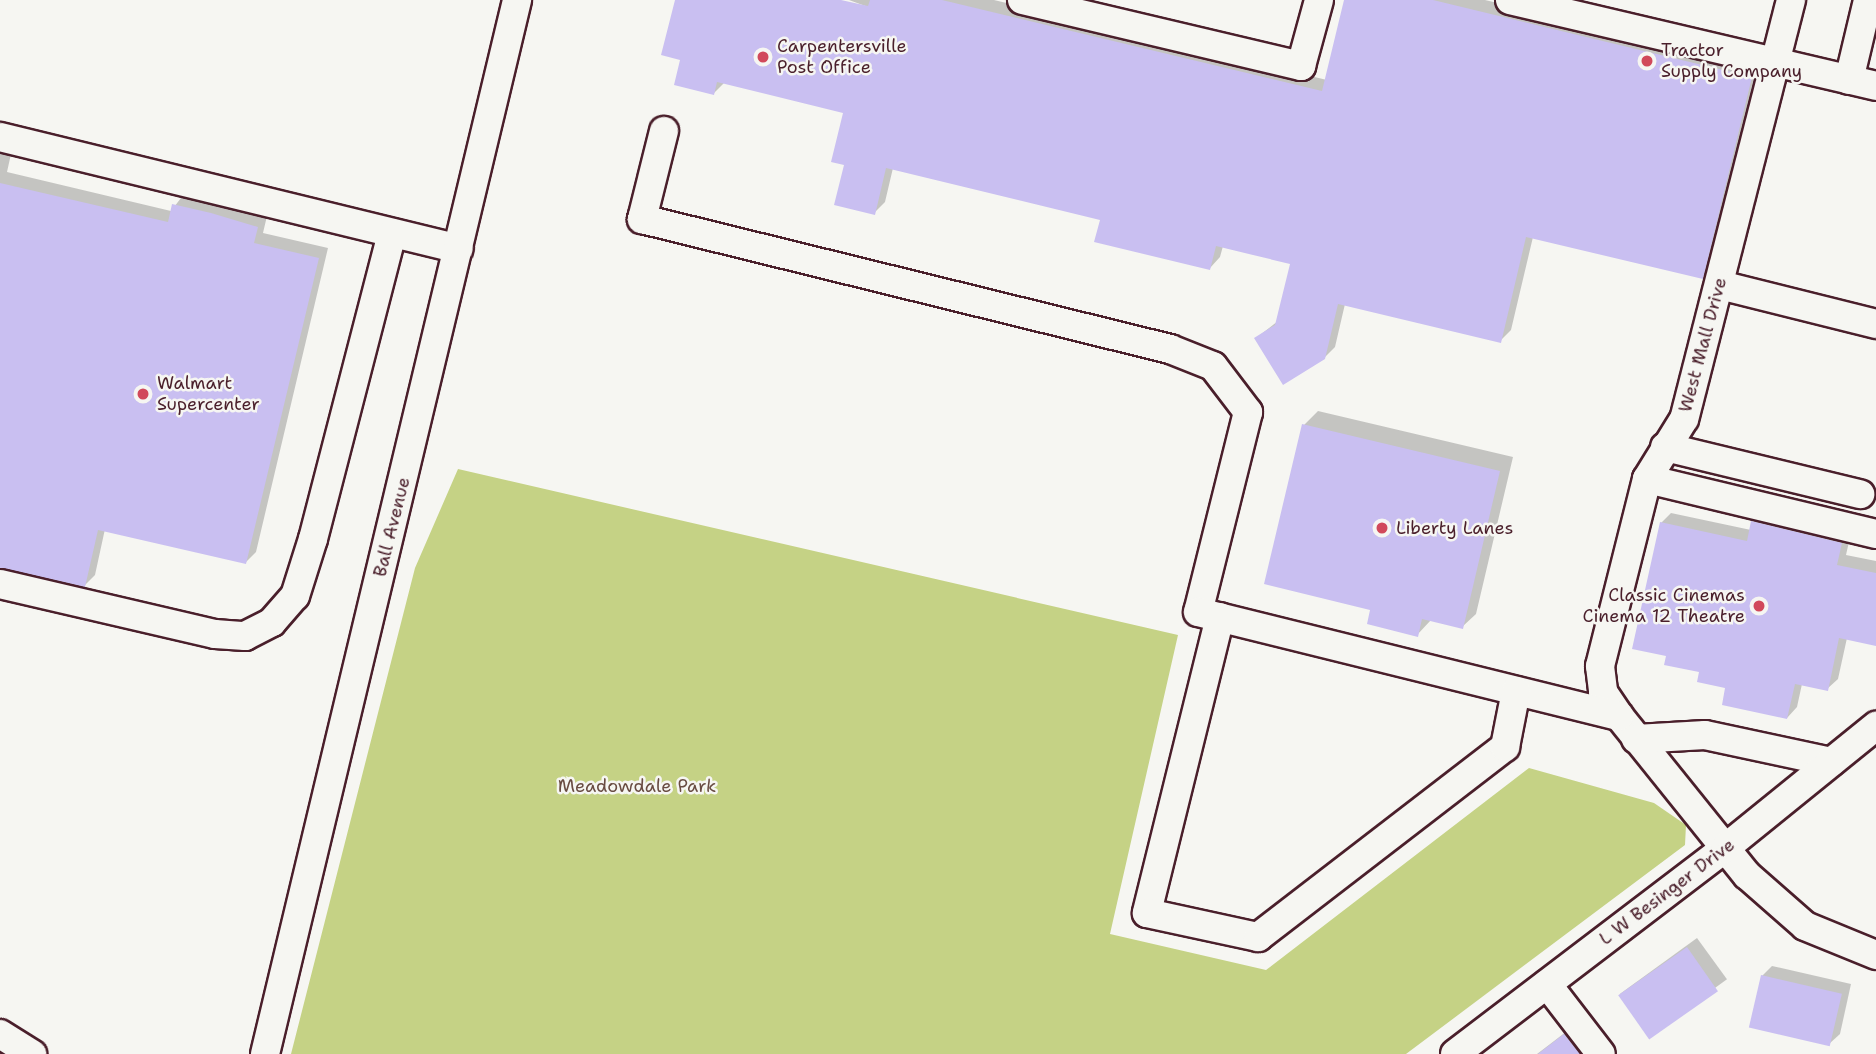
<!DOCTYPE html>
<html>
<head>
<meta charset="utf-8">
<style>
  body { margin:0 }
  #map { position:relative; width:1876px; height:1054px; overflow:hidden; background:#f6f6f2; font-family:"Shantell Sans",sans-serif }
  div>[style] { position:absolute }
  .green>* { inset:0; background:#c5d285 }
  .shadow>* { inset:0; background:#0003; transform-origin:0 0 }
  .building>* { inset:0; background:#c9bff1; transform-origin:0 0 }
  .roads { filter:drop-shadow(2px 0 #4a1f2b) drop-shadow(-2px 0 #4a1f2b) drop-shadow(0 2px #4a1f2b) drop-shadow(0 -2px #4a1f2b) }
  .minor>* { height:28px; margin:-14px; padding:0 14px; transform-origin:14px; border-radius:14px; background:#f6f6f2 }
  .dots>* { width:19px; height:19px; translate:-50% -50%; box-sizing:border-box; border:4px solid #f6f6f2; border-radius:50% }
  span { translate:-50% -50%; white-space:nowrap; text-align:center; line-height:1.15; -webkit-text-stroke:5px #f6f6f2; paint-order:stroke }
  .poi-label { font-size:18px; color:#4a1f2b }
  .left { translate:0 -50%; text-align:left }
  .right { translate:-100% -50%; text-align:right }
  .street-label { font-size:18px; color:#4a1f2b }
  .park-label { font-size:18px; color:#694c42 }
</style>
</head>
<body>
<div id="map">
  <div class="green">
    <div style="clip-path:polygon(458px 469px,1178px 635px,1110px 934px,1266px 970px,1529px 768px,1654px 803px,1686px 825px,1685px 845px,1406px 1054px,291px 1054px,415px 568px)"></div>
  </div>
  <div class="shadow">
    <div style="clip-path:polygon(676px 0,834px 0,876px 10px,849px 0,994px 0,1327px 80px,1346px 0,1485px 0,1761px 66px,1713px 267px,1702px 277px,1533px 237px,1511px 330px,1500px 341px,1345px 304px,1335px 347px,1324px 358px,1256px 338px,1278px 321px,1292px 263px,1223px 246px,1220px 257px,1210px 268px,1102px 219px,893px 168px,885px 202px,874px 213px,846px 163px,845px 111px,725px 82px,714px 93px,682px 58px)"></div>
    <div style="clip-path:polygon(0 152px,11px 154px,7px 172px,171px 211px,184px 194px,267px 216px,263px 233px,328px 248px,256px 552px,246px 562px,105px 529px,95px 575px,85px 585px,0 567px)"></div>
    <div style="clip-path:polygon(1318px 411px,1513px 457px,1476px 614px,1462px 627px,1431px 620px,1417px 635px,1372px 608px,1304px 425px)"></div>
    <div style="clip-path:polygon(1763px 512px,1851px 533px,1846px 555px,1876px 561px,1876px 644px,1847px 638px,1838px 679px,1827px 689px,1802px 684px,1797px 707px,1787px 718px,1668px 655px,1661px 523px,1671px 513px,1751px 530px)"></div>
    <div style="left:1697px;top:938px;width:51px;height:95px;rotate:54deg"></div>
    <div style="clip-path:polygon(1772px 966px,1851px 984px,1840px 1034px,1829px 1044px,1762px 976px)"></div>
    <div style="clip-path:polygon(1575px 1025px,1597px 1054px,1537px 1054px)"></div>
  </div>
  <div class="building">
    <div style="clip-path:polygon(675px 0,841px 0,868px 6px,870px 0,942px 0,1322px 91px,1344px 0,1433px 0,1752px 77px,1703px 279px,1526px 237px,1501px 343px,1338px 304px,1325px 359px,1283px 385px,1254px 338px,1275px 325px,1290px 264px,1216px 246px,1210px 270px,1094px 242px,1100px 220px,886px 168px,875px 215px,834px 205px,844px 165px,831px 162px,843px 113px,717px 82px,714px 95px,674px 85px,680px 60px,661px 55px)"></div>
    <div style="clip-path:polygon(0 183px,168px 222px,172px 204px,211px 213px,258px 227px,254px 243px,319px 258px,246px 564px,98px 530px,85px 587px,0 568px)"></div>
    <div style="clip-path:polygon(1302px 424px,1500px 471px,1463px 629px,1422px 619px,1418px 637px,1367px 624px,1370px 610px,1264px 584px)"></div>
    <div style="clip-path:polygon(1751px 521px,1842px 543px,1837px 565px,1876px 573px,1876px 646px,1839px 638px,1828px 691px,1795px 684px,1787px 719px,1722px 705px,1725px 688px,1697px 682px,1699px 672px,1664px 665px,1666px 656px,1632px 649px,1660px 522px,1747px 541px)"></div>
    <div style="left:1687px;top:947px;width:54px;height:84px;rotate:55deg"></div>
    <div style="left:1761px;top:975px;width:83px;height:54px;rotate:13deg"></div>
    <div style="clip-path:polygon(1564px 1034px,1580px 1054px,1538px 1054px)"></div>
  </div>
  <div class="roads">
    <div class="minor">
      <div style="left:1022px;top:0;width:287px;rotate:13.3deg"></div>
      <div style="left:1301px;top:66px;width:68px;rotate:-74.7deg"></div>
      <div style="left:1510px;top:0;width:376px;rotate:13.2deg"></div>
      <div style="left:1791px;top:0;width:432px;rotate:104.3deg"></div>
      <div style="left:1684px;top:419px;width:70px;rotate:121.7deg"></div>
      <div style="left:1647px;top:479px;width:193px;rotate:104.1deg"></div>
      <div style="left:1600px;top:666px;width:26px;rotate:83deg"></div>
      <div style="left:1603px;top:692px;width:29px;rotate:56deg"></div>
      <div style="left:1619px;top:716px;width:204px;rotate:51.2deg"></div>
      <div style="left:1747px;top:875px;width:77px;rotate:41.3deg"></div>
      <div style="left:1805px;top:926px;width:77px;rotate:22.2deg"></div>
      <div style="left:1849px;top:80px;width:82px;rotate:-76.6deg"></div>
      <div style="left:664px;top:131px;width:91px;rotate:104deg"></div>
      <div style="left:642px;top:219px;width:544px;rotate:13.83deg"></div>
      <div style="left:1170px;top:349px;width:46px;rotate:21.6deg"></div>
      <div style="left:1213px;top:366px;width:58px;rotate:52.7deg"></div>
      <div style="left:1248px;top:412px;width:206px;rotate:104deg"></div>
      <div style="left:1198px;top:612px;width:434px;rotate:13.9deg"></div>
      <div style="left:0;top:137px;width:472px;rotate:13.7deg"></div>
      <div style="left:1720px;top:285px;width:161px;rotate:14deg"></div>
      <div style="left:1665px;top:447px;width:201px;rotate:13.6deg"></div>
      <div style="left:1647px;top:479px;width:236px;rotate:13.5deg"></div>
      <div style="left:0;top:584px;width:221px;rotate:13.1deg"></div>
      <div style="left:215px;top:634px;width:30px;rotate:4deg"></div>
      <div style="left:245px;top:636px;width:30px;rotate:-27deg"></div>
      <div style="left:272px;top:622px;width:35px;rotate:-49deg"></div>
      <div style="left:295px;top:596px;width:60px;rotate:-72.5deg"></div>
      <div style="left:313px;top:539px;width:316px;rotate:-75.5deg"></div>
      <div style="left:1220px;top:617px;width:305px;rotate:103.9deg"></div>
      <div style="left:1147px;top:913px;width:114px;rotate:12.2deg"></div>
      <div style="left:1258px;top:937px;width:312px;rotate:-37.6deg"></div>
      <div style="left:1505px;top:747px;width:57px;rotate:-78.9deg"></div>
      <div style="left:1636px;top:739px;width:69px;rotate:-3.3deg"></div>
      <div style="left:1705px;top:735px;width:129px;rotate:12.1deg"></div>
      <div style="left:1547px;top:984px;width:88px;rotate:52.4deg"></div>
      <div style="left:0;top:1034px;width:38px;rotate:32deg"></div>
      <div style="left:265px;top:1054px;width:1084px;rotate:-76.55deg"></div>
      <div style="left:1455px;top:1054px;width:338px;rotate:-37.3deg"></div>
      <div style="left:1724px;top:849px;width:196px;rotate:-39deg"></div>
    </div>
  </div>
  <div class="dots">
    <div style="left:763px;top:57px;background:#d1495b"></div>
    <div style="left:1647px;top:61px;background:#d1495b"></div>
    <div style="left:143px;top:394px;background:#d1495b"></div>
    <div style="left:1382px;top:528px;background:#d1495b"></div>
    <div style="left:1759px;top:606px;background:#d1495b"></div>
  </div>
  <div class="poi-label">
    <span class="left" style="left:777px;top:57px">Carpentersville<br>Post Office</span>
    <span class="left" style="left:1661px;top:61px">Tractor<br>Supply Company</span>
    <span class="left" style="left:157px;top:394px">Walmart<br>Supercenter</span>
    <span class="left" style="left:1396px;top:528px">Liberty Lanes</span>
    <span class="right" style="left:1745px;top:606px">Classic Cinemas<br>Cinema 12 Theatre</span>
  </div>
  <div class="street-label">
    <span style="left:1703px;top:345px;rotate:-75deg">West Mall Drive</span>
    <span style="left:392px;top:527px;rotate:-76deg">Ball Avenue</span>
    <span style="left:1667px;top:892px;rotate:-37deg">L W Besinger Drive</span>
  </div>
  <div class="park-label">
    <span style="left:637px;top:786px">Meadowdale Park</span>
  </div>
</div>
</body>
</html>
